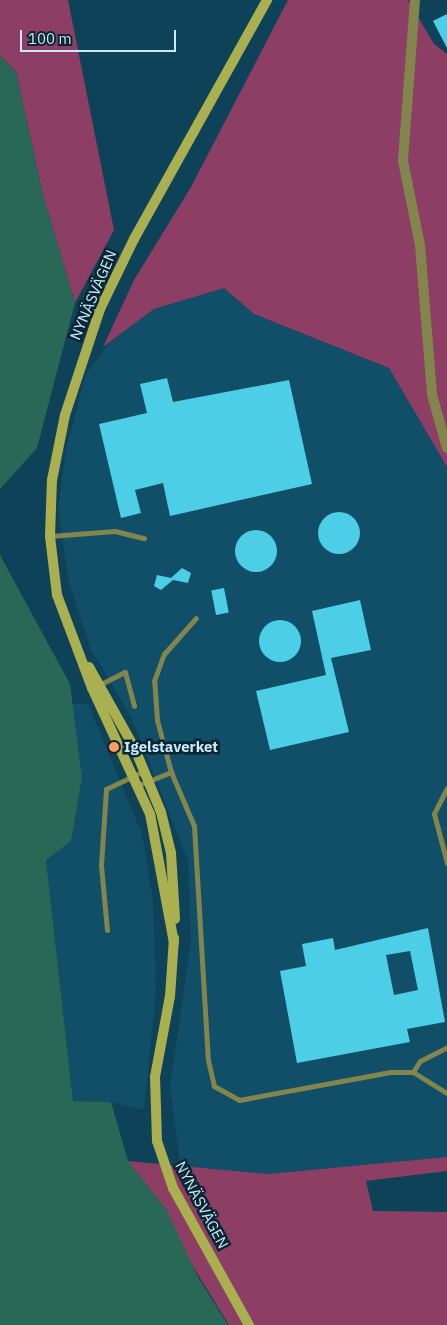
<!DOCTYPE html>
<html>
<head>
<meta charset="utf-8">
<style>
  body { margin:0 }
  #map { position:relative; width:447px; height:1325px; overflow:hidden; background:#0e4258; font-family:"IBM Plex Sans",sans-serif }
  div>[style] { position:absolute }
  .built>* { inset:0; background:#114e68 }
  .green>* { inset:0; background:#8d3e64 }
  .water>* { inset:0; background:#296756 }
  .building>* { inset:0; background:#4bcee6; transform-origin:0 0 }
  .round { border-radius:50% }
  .lane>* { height:5px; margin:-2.5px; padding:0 2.5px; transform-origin:2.5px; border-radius:2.5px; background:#82864d }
  .street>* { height:10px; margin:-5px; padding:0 5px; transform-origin:5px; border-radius:5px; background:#82864d }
  .secondary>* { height:10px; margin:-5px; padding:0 5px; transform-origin:5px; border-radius:5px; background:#aab04f }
  .dots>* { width:14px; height:14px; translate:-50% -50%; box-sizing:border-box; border:2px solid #0b2633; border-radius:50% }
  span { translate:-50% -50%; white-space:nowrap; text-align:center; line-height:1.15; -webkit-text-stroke:5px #0b2633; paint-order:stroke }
  .street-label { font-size:15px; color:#caeafb }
  .poi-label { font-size:15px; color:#caeafb; font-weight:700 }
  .left { translate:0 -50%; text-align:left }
  .scale { position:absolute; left:20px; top:30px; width:156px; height:22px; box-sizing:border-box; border:2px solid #caeafb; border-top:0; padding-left:6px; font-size:15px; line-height:18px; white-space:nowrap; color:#caeafb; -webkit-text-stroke:4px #0b2633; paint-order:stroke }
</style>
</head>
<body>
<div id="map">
  <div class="built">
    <div style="clip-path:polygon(224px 288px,254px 314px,389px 368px,447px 467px,447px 1157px,268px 1174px,181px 1170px,170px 1086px,191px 941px,188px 861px,132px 719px,91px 649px,68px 579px,58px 508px,66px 449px,86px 374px,108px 344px,154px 309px)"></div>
    <div style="clip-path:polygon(72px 704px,88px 704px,142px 834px,153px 900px,156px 992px,144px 1110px,111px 1102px,73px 1101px,46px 859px,71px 841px,82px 778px)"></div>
  </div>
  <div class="green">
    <div style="clip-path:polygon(0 0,68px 0,114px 230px,75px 303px,43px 195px,16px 72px,0 56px)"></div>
    <div style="clip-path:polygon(288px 0,408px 0,434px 44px,447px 54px,447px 467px,389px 368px,254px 314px,224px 288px,154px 309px,103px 347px,134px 280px,191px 187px)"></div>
    <div style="clip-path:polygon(447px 1157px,447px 1171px,366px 1181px,373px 1211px,447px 1212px,447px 1325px,229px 1325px,128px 1161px,268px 1174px)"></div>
  </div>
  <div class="water">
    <div style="clip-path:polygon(0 56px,16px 72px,43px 195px,75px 303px,37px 448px,0 489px)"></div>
    <div style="clip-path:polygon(0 555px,70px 684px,82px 778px,71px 841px,46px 860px,73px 1101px,111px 1102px,128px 1161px,166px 1209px,198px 1277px,228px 1325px,0 1325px)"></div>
  </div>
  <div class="building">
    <div style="clip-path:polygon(447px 14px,447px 48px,433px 21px)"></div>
    <div style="clip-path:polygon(167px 378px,173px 402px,289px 380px,312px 484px,170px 516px,163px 483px,135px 490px,141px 513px,121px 518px,99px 424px,147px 413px,140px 384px)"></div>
    <div class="round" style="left:318px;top:512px;width:42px;height:42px"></div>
    <div class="round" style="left:235px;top:530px;width:42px;height:42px"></div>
    <div style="clip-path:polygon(182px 568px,191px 573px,188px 583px,173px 580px,161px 590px,154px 586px,157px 575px,171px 578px)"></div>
    <div style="left:224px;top:588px;width:25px;height:13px;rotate:79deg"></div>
    <div style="clip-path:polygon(360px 600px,371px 650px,331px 658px,349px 732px,270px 750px,256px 691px,326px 675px,312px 611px)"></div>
    <div class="round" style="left:259px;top:620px;width:42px;height:42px"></div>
    <div style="clip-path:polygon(evenodd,428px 928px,445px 1022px,407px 1029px,410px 1042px,297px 1063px,280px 971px,306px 966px,302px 944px,333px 938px,335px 950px,428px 928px,410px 951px,418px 990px,394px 995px,386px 955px,410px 951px)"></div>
  </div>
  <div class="lane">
    <div style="left:50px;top:536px;width:65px;rotate:-4.4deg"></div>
    <div style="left:115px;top:531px;width:30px;rotate:14deg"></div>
    <div style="left:97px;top:686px;width:31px;rotate:-27deg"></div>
    <div style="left:125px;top:672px;width:35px;rotate:75deg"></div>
    <div style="left:171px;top:772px;width:54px;rotate:-105.1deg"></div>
    <div style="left:157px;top:720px;width:39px;rotate:-94deg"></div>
    <div style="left:154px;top:681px;width:29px;rotate:-70deg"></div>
    <div style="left:164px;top:654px;width:48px;rotate:-48.4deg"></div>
    <div style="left:139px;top:785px;width:35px;rotate:-22deg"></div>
    <div style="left:171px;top:772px;width:59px;rotate:66.9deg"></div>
    <div style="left:194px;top:826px;width:234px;rotate:86.6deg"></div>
    <div style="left:208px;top:1060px;width:27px;rotate:77deg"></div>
    <div style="left:214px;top:1086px;width:29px;rotate:29deg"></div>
    <div style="left:239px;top:1100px;width:154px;rotate:-10.5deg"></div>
    <div style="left:390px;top:1072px;width:23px"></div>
    <div style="left:413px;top:1072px;width:40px;rotate:32deg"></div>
    <div style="left:447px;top:788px;width:29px;rotate:117deg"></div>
    <div style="left:434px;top:814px;width:51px;rotate:75.1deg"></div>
    <div style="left:107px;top:930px;width:65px;rotate:-95.3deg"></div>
    <div style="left:101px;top:865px;width:76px;rotate:-86.2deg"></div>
    <div style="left:106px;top:789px;width:42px;rotate:-25.3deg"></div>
    <div style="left:413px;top:1072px;width:13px;rotate:-58deg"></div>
    <div style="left:420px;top:1061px;width:30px;rotate:-27deg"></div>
  </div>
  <div class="street">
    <div style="left:415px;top:0;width:161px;rotate:94.3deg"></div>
    <div style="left:403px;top:161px;width:86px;rotate:78.6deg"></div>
    <div style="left:420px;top:245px;width:150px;rotate:85.4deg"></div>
    <div style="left:432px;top:395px;width:55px;rotate:74.2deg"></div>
  </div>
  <div class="secondary">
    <div style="left:89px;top:667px;width:94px;rotate:60.7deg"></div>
    <div style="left:135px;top:749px;width:68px;rotate:67.6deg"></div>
    <div style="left:161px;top:812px;width:42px;rotate:76.3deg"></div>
    <div style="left:171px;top:853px;width:66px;rotate:86.5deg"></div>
    <div style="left:174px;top:938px;width:58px;rotate:93.9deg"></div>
    <div style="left:170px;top:996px;width:82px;rotate:100.5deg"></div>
    <div style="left:155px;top:1077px;width:64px;rotate:88.2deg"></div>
    <div style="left:157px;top:1141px;width:50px;rotate:71.2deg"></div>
    <div style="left:173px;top:1188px;width:157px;rotate:61deg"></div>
    <div style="left:174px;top:943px;width:131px;rotate:-100.5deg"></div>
    <div style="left:150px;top:814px;width:139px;rotate:-114.7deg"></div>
    <div style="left:92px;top:688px;width:99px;rotate:-110.6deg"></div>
    <div style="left:57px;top:595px;width:59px;rotate:-96.8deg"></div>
    <div style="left:50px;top:536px;width:56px;rotate:-88deg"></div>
    <div style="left:52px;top:480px;width:66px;rotate:-78.7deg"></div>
    <div style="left:65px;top:415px;width:112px;rotate:-71.7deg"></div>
    <div style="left:100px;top:309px;width:78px;rotate:-64.1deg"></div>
    <div style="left:134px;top:239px;width:274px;rotate:-60.9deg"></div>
  </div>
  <div class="dots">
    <div style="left:114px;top:747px;background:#ff9b5a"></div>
  </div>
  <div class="street-label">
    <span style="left:93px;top:295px;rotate:-67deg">NYNÄSVÄGEN</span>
    <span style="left:202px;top:1205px;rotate:62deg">NYNÄSVÄGEN</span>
  </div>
  <div class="poi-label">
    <span class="left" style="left:124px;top:747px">Igelstaverket</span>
  </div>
  <div class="scale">100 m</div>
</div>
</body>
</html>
